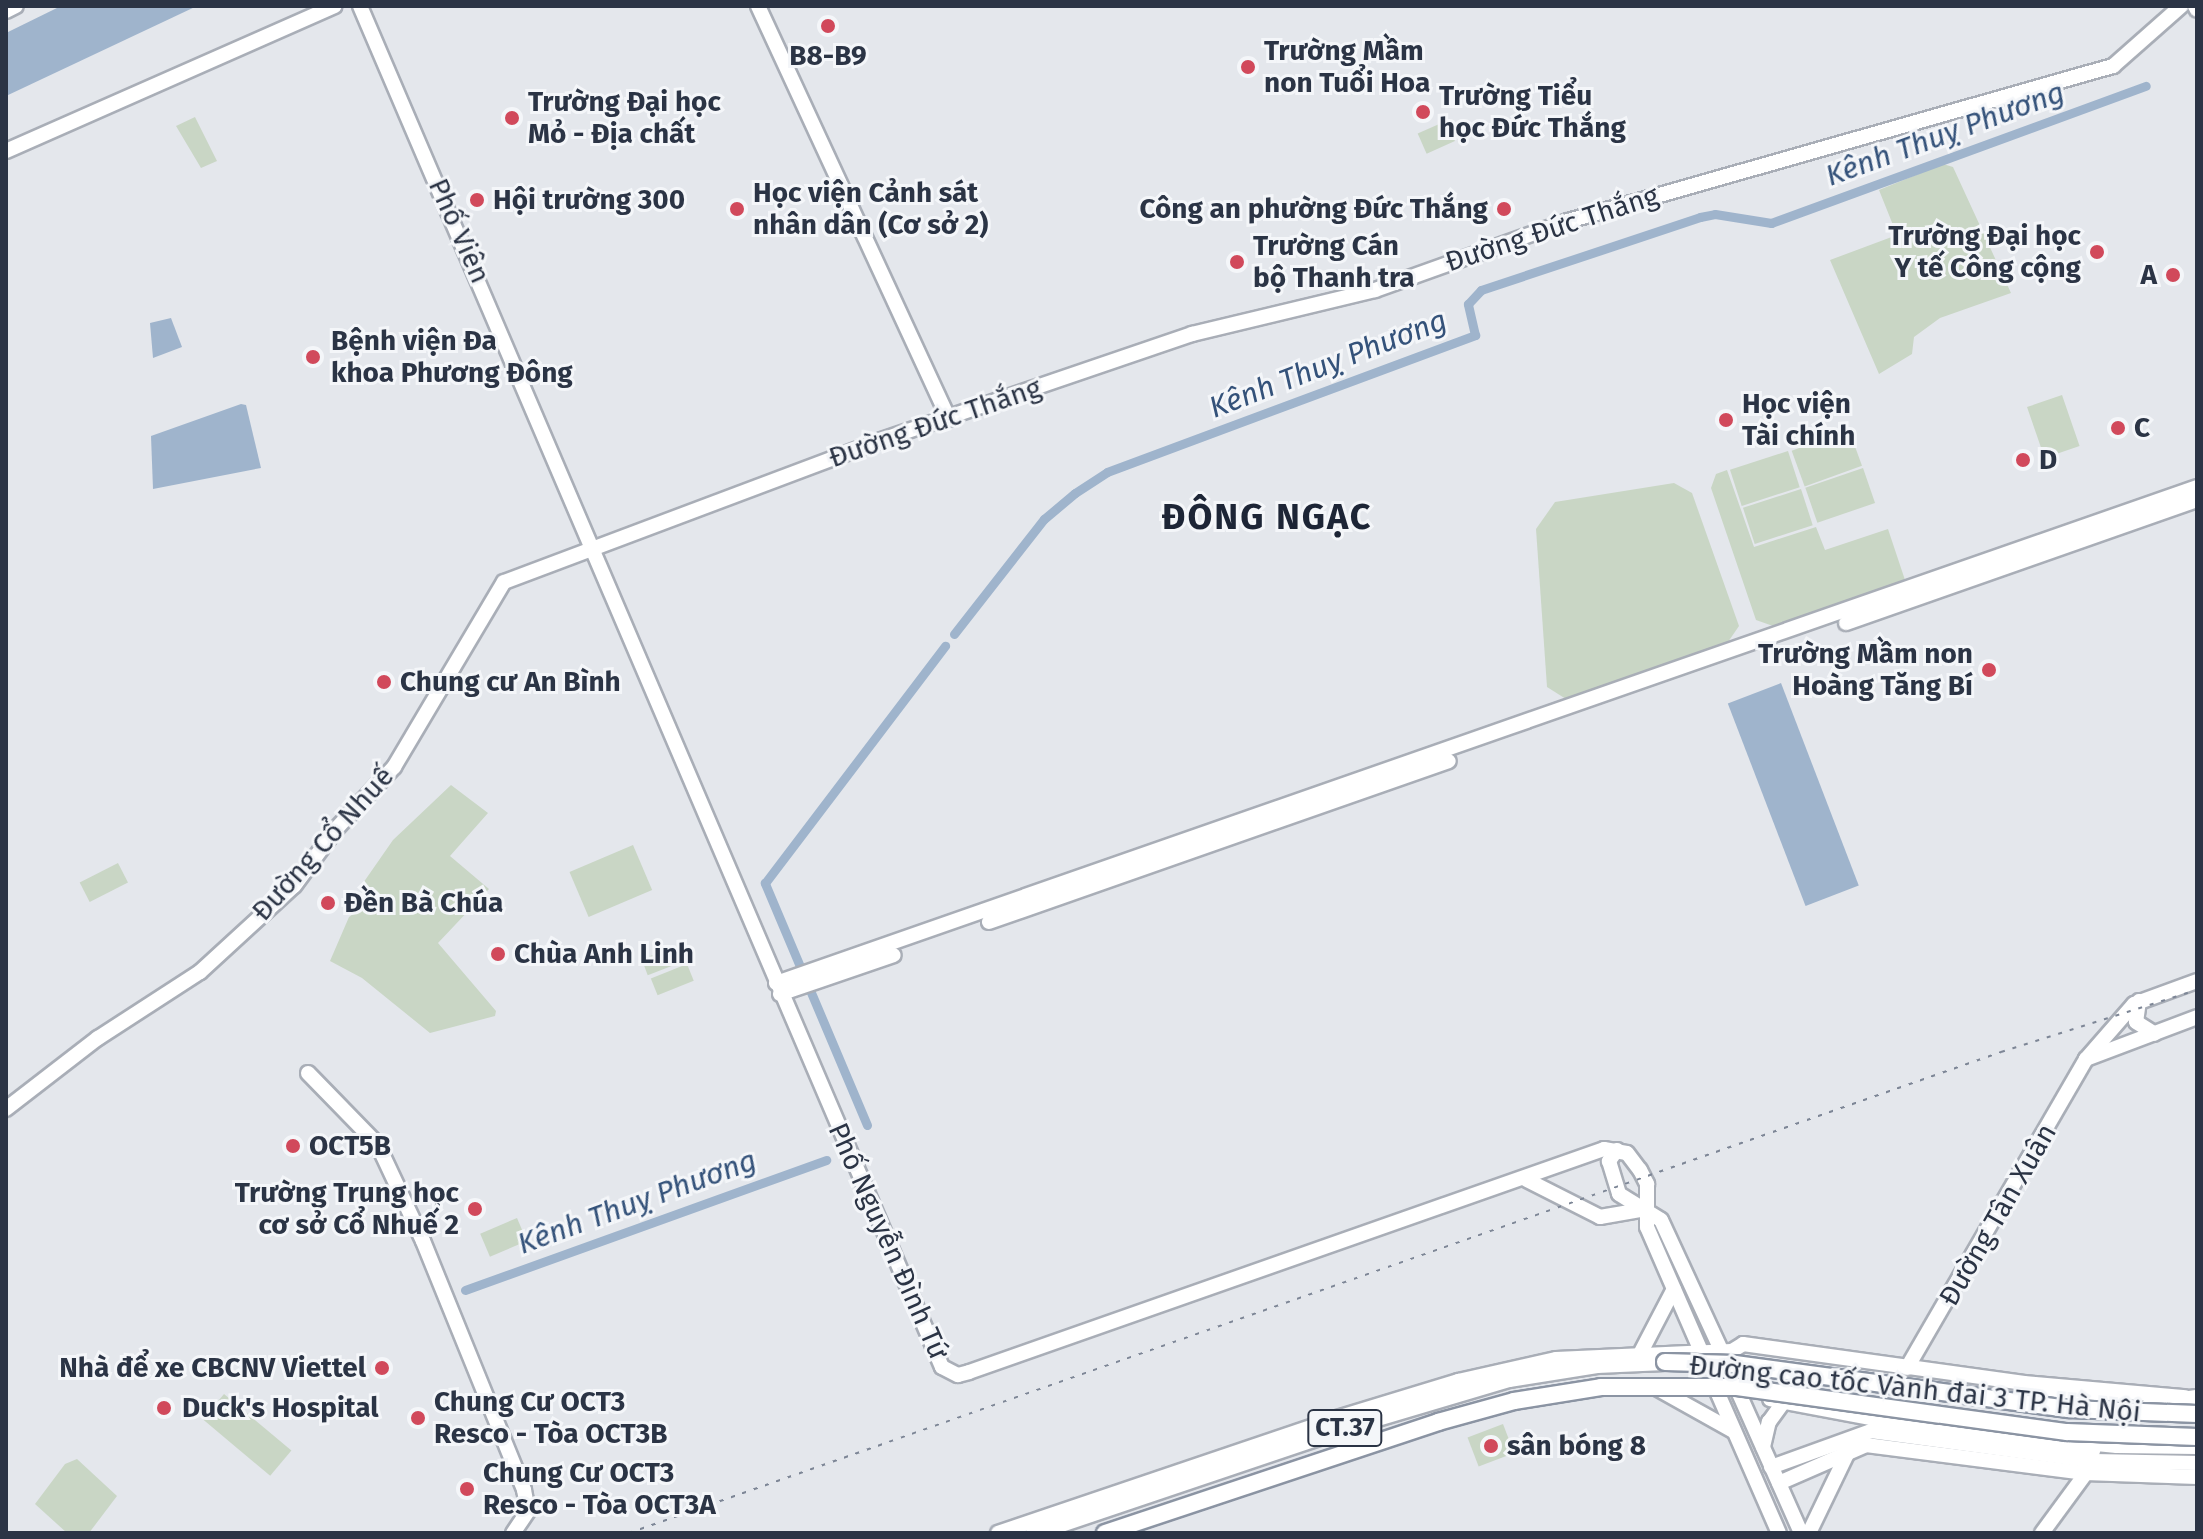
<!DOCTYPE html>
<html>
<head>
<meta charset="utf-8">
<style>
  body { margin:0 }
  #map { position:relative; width:2203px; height:1539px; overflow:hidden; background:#e4e7ec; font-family:"Fira Sans",sans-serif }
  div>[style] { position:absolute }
  .green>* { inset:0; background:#c9d6c5; transform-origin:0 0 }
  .water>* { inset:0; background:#9fb4cc; transform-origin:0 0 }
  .canal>* { height:9px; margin:-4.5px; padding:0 4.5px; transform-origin:4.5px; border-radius:4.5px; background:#9fb4cc }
  .roads { filter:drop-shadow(2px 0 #a9aeb7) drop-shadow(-2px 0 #a9aeb7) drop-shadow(0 2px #a9aeb7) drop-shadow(0 -2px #a9aeb7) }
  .secondary>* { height:14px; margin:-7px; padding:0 7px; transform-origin:7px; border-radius:7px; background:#fff }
  .primary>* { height:14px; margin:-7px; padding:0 7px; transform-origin:7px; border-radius:7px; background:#fff }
  .highway>* { height:16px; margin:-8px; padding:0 8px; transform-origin:8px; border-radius:8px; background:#fff }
  .rail>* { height:2px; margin-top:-1px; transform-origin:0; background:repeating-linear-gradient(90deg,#7d8696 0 4px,transparent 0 12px) }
  .bridges { filter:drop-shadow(2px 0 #8b94a3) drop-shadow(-2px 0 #8b94a3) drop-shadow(0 2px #8b94a3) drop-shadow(0 -2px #8b94a3) }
  .highway-bridge>* { height:16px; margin:-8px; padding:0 8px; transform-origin:8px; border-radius:8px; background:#fff }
  .dots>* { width:22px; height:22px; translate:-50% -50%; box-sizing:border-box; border:4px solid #f4f6f9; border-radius:50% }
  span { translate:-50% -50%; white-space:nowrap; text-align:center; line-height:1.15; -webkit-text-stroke:6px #f4f6f9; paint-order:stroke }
  .shield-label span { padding:2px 6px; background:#f4f6f9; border:2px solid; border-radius:6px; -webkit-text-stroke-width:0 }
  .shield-label { font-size:26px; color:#2b3445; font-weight:700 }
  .poi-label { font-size:28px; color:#2b3445; font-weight:700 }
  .left { translate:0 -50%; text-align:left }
  .right { translate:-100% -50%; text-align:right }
  .street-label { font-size:28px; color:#2b3445 }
  .water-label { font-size:30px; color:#34527a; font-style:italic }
  .district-label { font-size:36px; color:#1d2536; font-weight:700; letter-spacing:2px }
  .frame { position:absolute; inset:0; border:8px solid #2b3445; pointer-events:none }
</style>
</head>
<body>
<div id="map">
  <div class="green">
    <div style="clip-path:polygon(195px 117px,217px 161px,201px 168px,176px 126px)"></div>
    <div style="left:1446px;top:121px;width:22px;height:31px;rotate:66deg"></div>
    <div style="clip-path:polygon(1943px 164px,1953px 167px,2011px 293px,1940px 318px,1914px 337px,1912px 354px,1879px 374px,1830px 260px,1897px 235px,1879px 190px)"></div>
    <div style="left:2062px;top:395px;width:54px;height:37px;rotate:71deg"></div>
    <div style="left:1849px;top:430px;width:38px;height:61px;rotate:70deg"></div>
    <div style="left:1788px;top:451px;width:38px;height:61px;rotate:72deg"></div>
    <div style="left:1863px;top:468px;width:37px;height:61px;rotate:71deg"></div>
    <div style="clip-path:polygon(1727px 470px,1754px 547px,1816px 527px,1825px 550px,1888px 529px,1905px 580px,1773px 626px,1756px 620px,1711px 488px,1716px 474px)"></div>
    <div style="clip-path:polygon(1674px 483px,1692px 493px,1739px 626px,1728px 642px,1566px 699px,1547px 687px,1536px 529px,1555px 502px)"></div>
    <div style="left:1801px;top:489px;width:38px;height:61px;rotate:72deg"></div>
    <div style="clip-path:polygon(451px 785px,488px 813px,450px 856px,489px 889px,438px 943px,496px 1011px,495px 1016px,430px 1033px,362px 978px,330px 961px,349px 917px,376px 897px,361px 886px,393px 840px)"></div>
    <div style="left:633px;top:845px;width:49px;height:69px;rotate:67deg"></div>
    <div style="left:118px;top:863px;width:22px;height:43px;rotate:63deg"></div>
    <div style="left:679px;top:945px;width:17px;height:40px;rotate:69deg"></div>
    <div style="left:687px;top:964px;width:18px;height:39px;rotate:68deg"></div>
    <div style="left:517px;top:1218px;width:25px;height:40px;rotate:67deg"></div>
    <div style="left:224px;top:1394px;width:88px;height:33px;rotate:40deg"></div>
    <div style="left:1503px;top:1424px;width:31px;height:38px;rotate:69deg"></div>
    <div style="clip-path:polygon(77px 1459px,117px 1496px,89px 1533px,67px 1533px,35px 1504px,65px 1464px)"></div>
  </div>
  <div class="water">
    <div style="clip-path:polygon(61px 6px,197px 6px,6px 96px,6px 33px)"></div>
    <div style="clip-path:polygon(171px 318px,182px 347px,153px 358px,150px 323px)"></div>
    <div style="clip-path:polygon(241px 404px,246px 405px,261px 468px,153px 489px,151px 436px)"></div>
    <div style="left:1781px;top:683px;width:217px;height:57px;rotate:69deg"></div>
  </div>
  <div class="canal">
    <div style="left:954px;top:634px;width:146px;rotate:-52deg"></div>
    <div style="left:1044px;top:519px;width:40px;rotate:-40deg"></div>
    <div style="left:1075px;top:493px;width:38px;rotate:-33deg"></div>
    <div style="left:1107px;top:472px;width:393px;rotate:-20.4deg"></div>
    <div style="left:1475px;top:335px;width:32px;rotate:-103deg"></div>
    <div style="left:1468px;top:304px;width:19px;rotate:-47deg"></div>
    <div style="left:1481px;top:290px;width:231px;rotate:-18.4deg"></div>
    <div style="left:1700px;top:217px;width:15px;rotate:-11deg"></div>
    <div style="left:1715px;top:214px;width:57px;rotate:9.1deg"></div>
    <div style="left:1771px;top:223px;width:399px;rotate:-20.1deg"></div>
    <div style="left:867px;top:1125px;width:263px;rotate:-112.9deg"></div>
    <div style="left:765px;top:883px;width:298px;rotate:-52.8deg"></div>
    <div style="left:465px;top:1290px;width:384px;rotate:-19.8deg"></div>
  </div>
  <div class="roads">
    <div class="secondary">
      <div style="left:360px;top:6px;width:1480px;rotate:66.85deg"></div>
      <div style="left:942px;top:1367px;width:18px;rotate:27deg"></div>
      <div style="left:958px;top:1375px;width:11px;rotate:-15deg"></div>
      <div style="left:969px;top:1372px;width:673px;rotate:-19.35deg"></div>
      <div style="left:1604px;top:1149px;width:23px;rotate:10deg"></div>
      <div style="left:1627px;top:1153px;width:21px;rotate:53deg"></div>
      <div style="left:1640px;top:1170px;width:16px;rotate:63deg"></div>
      <div style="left:1647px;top:1184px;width:43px;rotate:90deg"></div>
      <div style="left:1647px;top:1227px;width:135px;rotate:66.5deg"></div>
      <div style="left:758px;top:6px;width:455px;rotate:65.2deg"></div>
      <div style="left:2195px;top:6px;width:4px;rotate:63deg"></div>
      <div style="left:6px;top:11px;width:11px;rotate:-27deg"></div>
      <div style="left:6px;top:151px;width:359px;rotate:-23.8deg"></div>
      <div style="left:1846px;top:623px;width:372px;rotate:-19.3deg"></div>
      <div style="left:989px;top:922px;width:487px;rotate:-19.3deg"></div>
      <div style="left:776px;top:983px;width:1505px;rotate:-19.24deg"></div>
      <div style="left:780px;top:994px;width:120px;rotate:-18.9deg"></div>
      <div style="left:2139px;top:1001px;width:21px;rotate:98deg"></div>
      <div style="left:2136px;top:1022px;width:22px;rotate:32deg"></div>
      <div style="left:2086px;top:1059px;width:119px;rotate:-20.7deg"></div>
      <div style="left:308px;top:1073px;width:100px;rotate:45.8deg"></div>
      <div style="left:378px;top:1145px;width:106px;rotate:64.9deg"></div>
      <div style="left:423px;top:1241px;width:269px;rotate:67.9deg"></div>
      <div style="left:524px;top:1490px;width:21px;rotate:79deg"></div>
      <div style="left:528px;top:1511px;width:27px;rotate:124deg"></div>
      <div style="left:6px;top:1109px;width:116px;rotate:-37.7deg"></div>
      <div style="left:98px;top:1038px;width:121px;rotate:-32.9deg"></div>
      <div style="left:200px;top:972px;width:127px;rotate:-42.5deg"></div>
      <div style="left:294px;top:886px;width:71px;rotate:-53.6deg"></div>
      <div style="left:336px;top:829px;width:85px;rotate:-46.9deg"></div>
      <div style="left:394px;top:767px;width:215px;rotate:-59.3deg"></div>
      <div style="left:504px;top:582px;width:403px;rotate:-20.6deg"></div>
      <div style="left:881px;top:440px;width:329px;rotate:-18.8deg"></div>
      <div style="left:1192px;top:334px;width:188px;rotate:-13.5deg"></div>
      <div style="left:1375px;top:290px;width:205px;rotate:-19.7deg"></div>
      <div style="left:1568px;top:221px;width:567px;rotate:-15.88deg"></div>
      <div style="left:2113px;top:66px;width:91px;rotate:-41.4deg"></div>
      <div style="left:1617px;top:1150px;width:14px;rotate:126deg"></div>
      <div style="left:1609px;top:1161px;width:34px;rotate:73deg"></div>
      <div style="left:1619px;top:1194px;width:49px;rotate:31.8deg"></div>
      <div style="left:1661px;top:1220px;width:143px;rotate:65.2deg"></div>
      <div style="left:1527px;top:1180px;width:82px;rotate:26.9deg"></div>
      <div style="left:1600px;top:1217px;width:42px;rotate:-9.7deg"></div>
      <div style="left:1641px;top:1352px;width:71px;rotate:-62.4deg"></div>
      <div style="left:1907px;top:1368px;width:357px;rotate:-59.9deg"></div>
      <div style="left:2086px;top:1059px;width:73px;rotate:-48.9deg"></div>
      <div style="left:2134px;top:1004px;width:67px;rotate:-20.1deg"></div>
      <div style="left:1658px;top:1389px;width:86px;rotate:29.2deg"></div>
      <div style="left:1716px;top:1389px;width:157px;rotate:66.4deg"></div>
      <div style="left:1737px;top:1389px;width:158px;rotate:66deg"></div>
      <div style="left:1763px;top:1447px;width:26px;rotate:-77deg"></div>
      <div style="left:1769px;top:1422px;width:26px;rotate:-54deg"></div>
      <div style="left:1771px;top:1467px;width:106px;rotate:-19.8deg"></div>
      <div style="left:1871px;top:1431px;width:225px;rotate:7.7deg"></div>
      <div style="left:2094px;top:1461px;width:103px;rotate:1.1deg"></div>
      <div style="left:1779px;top:1483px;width:95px;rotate:-23.6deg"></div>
      <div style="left:1866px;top:1445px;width:221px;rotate:7.3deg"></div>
      <div style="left:2085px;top:1473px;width:112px;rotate:2deg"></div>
      <div style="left:1809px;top:1533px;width:90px;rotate:-64.3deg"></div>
      <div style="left:2042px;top:1533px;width:79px;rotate:-53.7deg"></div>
    </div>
    <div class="primary">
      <div style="left:1770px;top:1399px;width:139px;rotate:10.7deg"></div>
      <div style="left:1907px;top:1425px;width:188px;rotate:7.7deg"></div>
      <div style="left:998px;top:1533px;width:358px;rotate:-18.7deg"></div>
      <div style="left:1337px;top:1418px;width:127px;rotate:-17deg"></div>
      <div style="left:1458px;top:1381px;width:100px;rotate:-12.7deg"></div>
      <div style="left:1556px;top:1359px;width:176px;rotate:-2.6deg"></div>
      <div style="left:1732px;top:1351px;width:13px;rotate:-32deg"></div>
      <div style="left:1743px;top:1344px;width:284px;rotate:7.9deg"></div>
      <div style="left:2024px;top:1383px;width:162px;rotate:5deg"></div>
    </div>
    <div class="highway">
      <div style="left:2023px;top:1394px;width:92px;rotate:5.6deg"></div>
      <div style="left:2150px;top:1405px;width:47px;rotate:-8.7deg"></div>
      <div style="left:2017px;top:1435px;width:100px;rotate:5.7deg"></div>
      <div style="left:2117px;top:1445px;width:80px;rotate:0.7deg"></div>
      <div style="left:1034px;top:1533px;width:341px;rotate:-18.6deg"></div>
      <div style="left:1357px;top:1424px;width:159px;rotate:-16.5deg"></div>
      <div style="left:1509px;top:1379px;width:89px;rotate:-9deg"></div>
      <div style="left:1597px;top:1365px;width:68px;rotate:-2.5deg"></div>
    </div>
  </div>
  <div class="rail">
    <div style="left:629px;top:1533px;width:1454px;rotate:-19.32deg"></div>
    <div style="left:2001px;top:1052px;width:206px;rotate:-17.6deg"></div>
  </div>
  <div class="bridges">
    <div class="highway-bridge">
      <div style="left:1665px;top:1362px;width:70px;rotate:1.6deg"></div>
      <div style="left:1735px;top:1364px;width:338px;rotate:7.7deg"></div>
      <div style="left:2070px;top:1409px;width:127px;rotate:2.3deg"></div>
      <div style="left:1105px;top:1533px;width:351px;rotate:-18.4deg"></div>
      <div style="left:1438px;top:1422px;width:79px;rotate:-15.4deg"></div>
      <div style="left:1514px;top:1401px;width:88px;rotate:-9.1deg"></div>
      <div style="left:1601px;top:1387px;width:136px"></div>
      <div style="left:1737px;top:1387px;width:333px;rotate:7.8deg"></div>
      <div style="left:2067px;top:1432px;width:130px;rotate:2.2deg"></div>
    </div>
  </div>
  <div class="dots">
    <div style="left:828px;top:26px;background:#d1495b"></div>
    <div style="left:1248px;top:67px;background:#d1495b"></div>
    <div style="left:1423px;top:112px;background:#d1495b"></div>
    <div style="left:512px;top:118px;background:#d1495b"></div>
    <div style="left:477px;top:200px;background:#d1495b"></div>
    <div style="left:737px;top:209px;background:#d1495b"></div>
    <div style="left:1504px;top:209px;background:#d1495b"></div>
    <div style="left:2097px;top:252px;background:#d1495b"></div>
    <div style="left:1237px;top:262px;background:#d1495b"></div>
    <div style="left:2173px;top:275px;background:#d1495b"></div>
    <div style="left:313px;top:357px;background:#d1495b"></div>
    <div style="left:1726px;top:420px;background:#d1495b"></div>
    <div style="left:2118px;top:428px;background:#d1495b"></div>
    <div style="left:2023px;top:460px;background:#d1495b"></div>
    <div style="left:1989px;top:670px;background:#d1495b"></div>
    <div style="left:384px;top:682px;background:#d1495b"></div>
    <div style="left:328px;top:903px;background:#d1495b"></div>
    <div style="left:498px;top:954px;background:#d1495b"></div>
    <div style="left:293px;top:1146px;background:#d1495b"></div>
    <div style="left:475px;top:1209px;background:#d1495b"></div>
    <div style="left:382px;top:1368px;background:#d1495b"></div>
    <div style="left:164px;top:1408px;background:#d1495b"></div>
    <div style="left:418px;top:1418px;background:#d1495b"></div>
    <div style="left:1491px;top:1446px;background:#d1495b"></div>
    <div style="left:467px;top:1489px;background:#d1495b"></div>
  </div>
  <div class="shield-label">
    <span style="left:1345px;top:1428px">CT.37</span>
  </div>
  <div class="poi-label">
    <span class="left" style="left:1264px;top:67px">Trường Mầm<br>non Tuổi Hoa</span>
    <span style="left:828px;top:56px">B8-B9</span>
    <span class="left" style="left:1439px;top:112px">Trường Tiểu<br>học Đức Thắng</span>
    <span class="left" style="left:528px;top:118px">Trường Đại học<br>Mỏ - Địa chất</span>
    <span class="left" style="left:753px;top:209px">Học viện Cảnh sát<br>nhân dân (Cơ sở 2)</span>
    <span class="left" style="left:493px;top:200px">Hội trường 300</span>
    <span class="right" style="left:1488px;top:209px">Công an phường Đức Thắng</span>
    <span class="right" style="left:2081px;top:252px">Trường Đại học<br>Y tế Công cộng</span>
    <span class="left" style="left:1253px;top:262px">Trường Cán<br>bộ Thanh tra</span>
    <span class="right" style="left:2157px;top:275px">A</span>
    <span class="left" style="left:331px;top:357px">Bệnh viện Đa<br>khoa Phương Đông</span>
    <span class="left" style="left:1742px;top:420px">Học viện<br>Tài chính</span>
    <span class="left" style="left:2134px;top:428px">C</span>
    <span class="left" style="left:2039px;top:460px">D</span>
    <span class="right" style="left:1973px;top:670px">Trường Mầm non<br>Hoàng Tăng Bí</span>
    <span class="left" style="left:400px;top:682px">Chung cư An Bình</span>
    <span class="left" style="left:344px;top:903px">Đền Bà Chúa</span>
    <span class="left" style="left:514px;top:954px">Chùa Anh Linh</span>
    <span class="left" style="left:309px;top:1146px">OCT5B</span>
    <span class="right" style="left:459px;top:1209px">Trường Trung học<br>cơ sở Cổ Nhuế 2</span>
    <span class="right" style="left:366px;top:1368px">Nhà để xe CBCNV Viettel</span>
    <span class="left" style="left:434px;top:1418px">Chung Cư OCT3<br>Resco - Tòa OCT3B</span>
    <span class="left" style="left:182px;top:1408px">Duck's Hospital</span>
    <span class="left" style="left:1507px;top:1446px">sân bóng 8</span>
    <span class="left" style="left:483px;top:1489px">Chung Cư OCT3<br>Resco - Tòa OCT3A</span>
  </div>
  <div class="street-label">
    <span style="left:1552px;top:229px;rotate:-18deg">Đường Đức Thắng</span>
    <span style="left:459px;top:231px;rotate:66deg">Phố Viên</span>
    <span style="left:935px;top:423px;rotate:-19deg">Đường Đức Thắng</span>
    <span style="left:323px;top:844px;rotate:-48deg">Đường Cổ Nhuế</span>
    <span style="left:1998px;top:1215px;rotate:-60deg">Đường Tân Xuân</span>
    <span style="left:888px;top:1241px;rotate:66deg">Phố Nguyễn Đình Tứ</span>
    <span style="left:1915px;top:1389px;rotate:6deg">Đường cao tốc Vành đai 3 TP. Hà Nội</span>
  </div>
  <div class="water-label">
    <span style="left:1945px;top:134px;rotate:-20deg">Kênh Thuỵ Phương</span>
    <span style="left:1328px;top:364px;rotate:-21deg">Kênh Thuỵ Phương</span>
    <span style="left:637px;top:1202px;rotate:-20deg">Kênh Thuỵ Phương</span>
  </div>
  <div class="district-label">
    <span style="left:1267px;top:518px">ĐÔNG NGẠC</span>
  </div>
  <div class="frame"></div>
</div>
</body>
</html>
